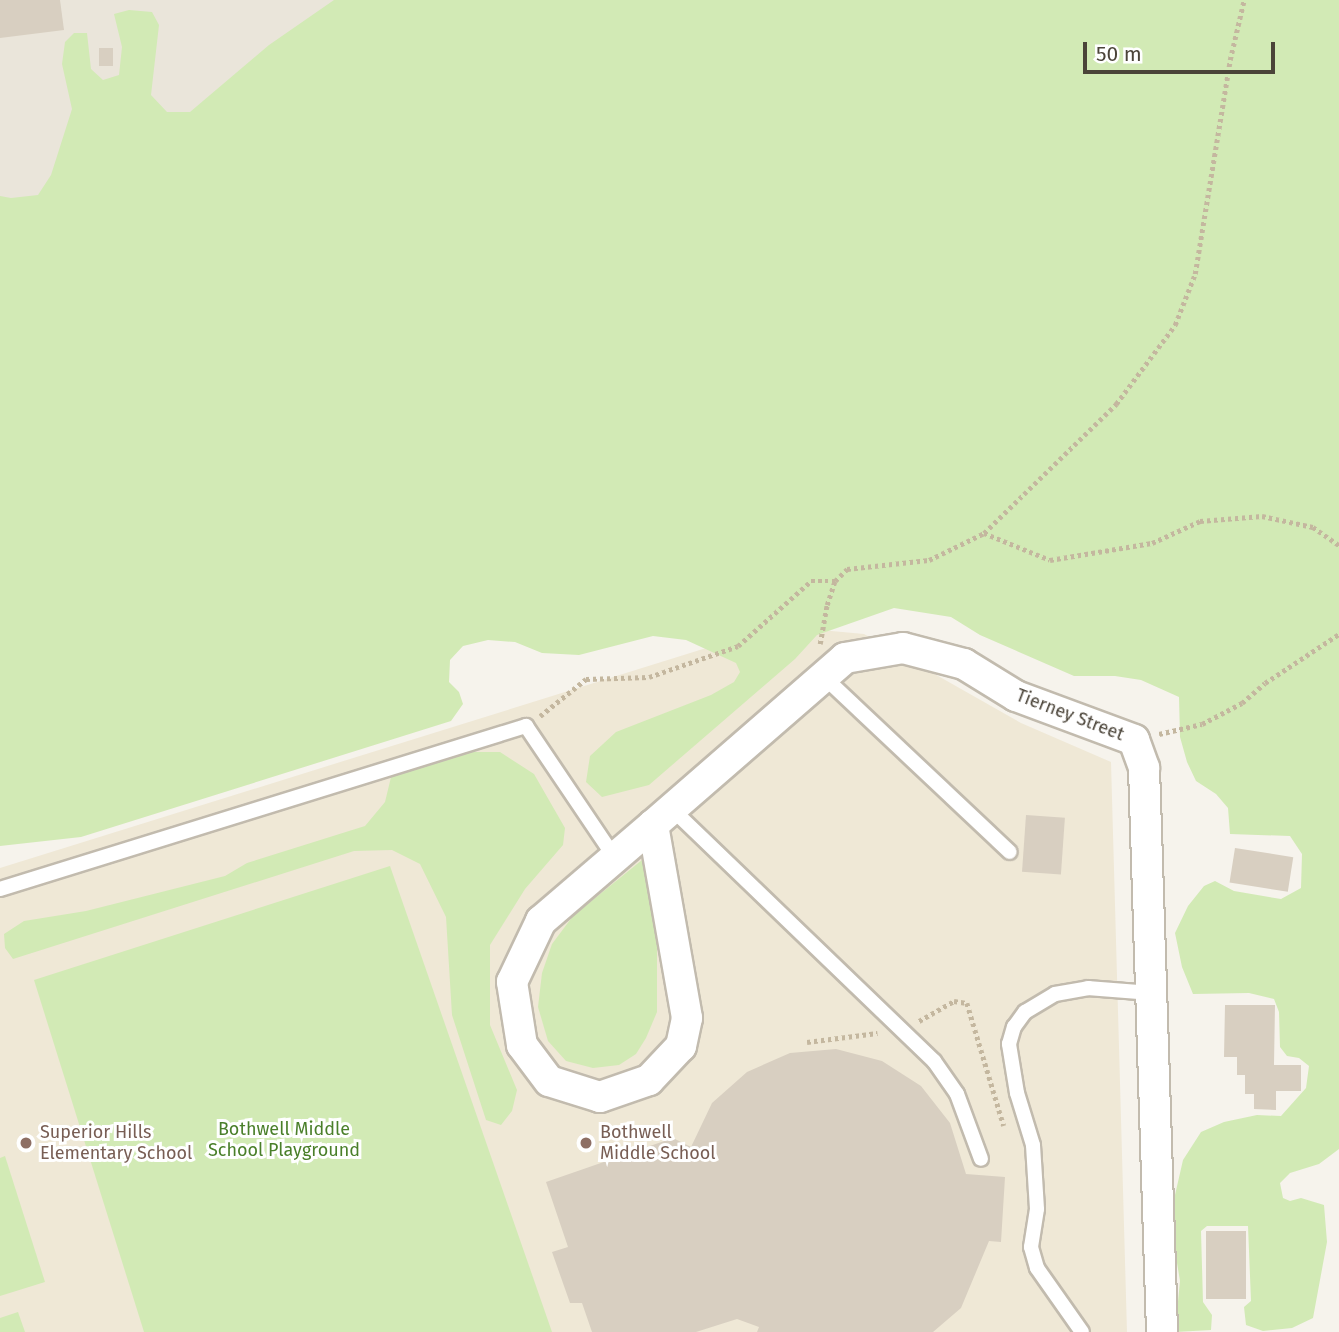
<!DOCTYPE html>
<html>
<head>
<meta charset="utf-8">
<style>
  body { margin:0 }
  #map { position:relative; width:1339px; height:1332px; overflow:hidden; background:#f6f3ec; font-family:"Fira Sans",sans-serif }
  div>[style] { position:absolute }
  .residential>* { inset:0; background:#eae5da }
  .education>* { inset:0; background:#efe8d6 }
  .green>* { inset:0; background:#d2eab5 }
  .building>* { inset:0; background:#d8cfc1; transform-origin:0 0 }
  .path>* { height:4.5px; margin-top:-2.25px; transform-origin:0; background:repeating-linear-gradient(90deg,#c4b79f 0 3.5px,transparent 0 7px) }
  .roads { filter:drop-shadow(2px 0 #c2bbae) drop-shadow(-2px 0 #c2bbae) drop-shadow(0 2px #c2bbae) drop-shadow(0 -2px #c2bbae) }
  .service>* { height:14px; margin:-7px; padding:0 7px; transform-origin:7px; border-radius:7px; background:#fff }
  .minor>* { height:30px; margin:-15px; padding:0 15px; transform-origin:15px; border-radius:15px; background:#fff }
  .dots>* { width:19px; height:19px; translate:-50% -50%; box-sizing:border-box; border:4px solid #fff; border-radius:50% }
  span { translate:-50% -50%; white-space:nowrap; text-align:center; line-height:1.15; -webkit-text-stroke:6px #fff; paint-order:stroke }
  .street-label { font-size:18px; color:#4b4439 }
  .park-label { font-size:18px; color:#4a7f2a }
  .education-label { font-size:18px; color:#785e54 }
  .left { translate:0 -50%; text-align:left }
  .scale { position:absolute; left:1083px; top:42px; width:192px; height:32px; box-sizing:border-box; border:4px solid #4b4439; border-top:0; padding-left:9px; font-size:21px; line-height:24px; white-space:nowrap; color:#4b4439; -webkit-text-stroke:5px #fff; paint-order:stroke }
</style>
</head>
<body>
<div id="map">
  <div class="residential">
    <div style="clip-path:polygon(0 0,1105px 0,0 227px)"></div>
  </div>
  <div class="education">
    <div style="clip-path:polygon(777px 626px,864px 634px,1021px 723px,1111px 762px,1127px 1332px,0 1332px,0 868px)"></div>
  </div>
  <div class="green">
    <div style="clip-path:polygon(334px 0,1339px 0,1339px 1149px,1319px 1164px,1290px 1173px,1280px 1183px,1283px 1198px,1290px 1201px,1301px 1198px,1324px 1205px,1327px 1242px,1313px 1318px,1292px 1328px,1263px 1331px,1246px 1325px,1244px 1307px,1251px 1301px,1248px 1226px,1207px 1226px,1201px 1231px,1203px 1302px,1212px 1315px,1211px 1330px,1175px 1332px,1180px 1281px,1173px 1239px,1175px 1195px,1183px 1160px,1201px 1132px,1224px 1122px,1257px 1115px,1281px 1116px,1306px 1088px,1309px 1066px,1299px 1058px,1287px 1056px,1280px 1047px,1279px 1012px,1274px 999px,1249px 993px,1193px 994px,1182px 967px,1175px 933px,1188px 906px,1204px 886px,1215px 881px,1234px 891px,1281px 899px,1301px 888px,1302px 854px,1290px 836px,1230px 834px,1228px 808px,1216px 794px,1196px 781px,1187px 762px,1180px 737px,1179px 697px,1141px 680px,1115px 676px,1074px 676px,980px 635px,951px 617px,894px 608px,817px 635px,795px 659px,649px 785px,602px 797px,586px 782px,590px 756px,616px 732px,711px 695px,734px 682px,740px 672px,736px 663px,686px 640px,653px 636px,579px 655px,542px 653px,515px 642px,488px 640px,463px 646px,450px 660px,449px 682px,459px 692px,463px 704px,451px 721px,81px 837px,0 846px,0 196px,11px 198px,38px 195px,51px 175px,72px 109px,62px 64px,65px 42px,74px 33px,87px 33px,91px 69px,103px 80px,119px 75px,122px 47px,114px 14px,129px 10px,152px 12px,159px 25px,151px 95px,167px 112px,190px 112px,269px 45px)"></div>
    <div style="clip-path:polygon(458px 752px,500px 752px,534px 774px,565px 828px,563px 845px,525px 889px,490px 945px,490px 1025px,517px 1090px,512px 1111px,501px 1125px,486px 1120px,452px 1015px,446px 917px,420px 864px,392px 850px,354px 851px,13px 959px,5px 948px,4px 934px,24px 921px,86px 911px,225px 876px,247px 863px,365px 826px,385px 802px,392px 773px)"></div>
    <div style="clip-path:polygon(642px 860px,657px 940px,657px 1012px,646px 1038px,636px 1054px,619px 1065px,593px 1068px,566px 1061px,548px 1041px,538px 1007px,542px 973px,552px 944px,573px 916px)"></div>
    <div style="clip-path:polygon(390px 866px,552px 1332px,144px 1332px,34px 980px)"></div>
    <div style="clip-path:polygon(5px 1156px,45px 1282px,0 1296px,0 1158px)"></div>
    <div style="clip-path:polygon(18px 1312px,25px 1332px,0 1332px,0 1318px)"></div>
  </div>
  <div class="building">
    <div style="clip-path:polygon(0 0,60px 0,64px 30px,0 38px)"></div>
    <div style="left:99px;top:48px;width:14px;height:18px"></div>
    <div style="left:1026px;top:815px;width:39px;height:57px;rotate:4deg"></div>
    <div style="left:1235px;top:848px;width:59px;height:35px;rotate:9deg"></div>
    <div style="clip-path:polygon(1225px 1005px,1275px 1005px,1274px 1065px,1301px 1065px,1301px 1091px,1276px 1091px,1276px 1110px,1254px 1109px,1254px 1094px,1245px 1094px,1245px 1075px,1237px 1075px,1237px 1057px,1224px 1057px)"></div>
    <div style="clip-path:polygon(836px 1049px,882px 1061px,921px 1086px,950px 1123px,966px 1174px,1005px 1177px,1001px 1242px,989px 1241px,961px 1308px,933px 1332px,757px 1332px,759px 1327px,737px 1319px,696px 1332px,592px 1332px,582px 1303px,570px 1303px,552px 1252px,568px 1247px,546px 1182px,673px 1138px,691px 1147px,712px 1103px,747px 1072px,790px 1053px)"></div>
    <div style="left:1246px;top:1231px;width:68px;height:40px;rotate:90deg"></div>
  </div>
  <div class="path">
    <div style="left:984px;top:533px;width:71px;rotate:22.2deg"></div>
    <div style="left:1050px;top:560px;width:103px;rotate:-9.5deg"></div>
    <div style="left:1152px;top:543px;width:53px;rotate:-24.6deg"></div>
    <div style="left:1200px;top:521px;width:62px;rotate:-4.6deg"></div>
    <div style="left:1262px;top:516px;width:52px;rotate:12.2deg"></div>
    <div style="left:1313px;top:527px;width:32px;rotate:35deg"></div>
    <div style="left:820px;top:644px;width:40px;rotate:-80deg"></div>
    <div style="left:827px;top:605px;width:25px;rotate:-72deg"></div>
    <div style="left:835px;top:581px;width:17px;rotate:-45deg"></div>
    <div style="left:847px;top:569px;width:82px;rotate:-6.3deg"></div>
    <div style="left:929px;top:560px;width:61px;rotate:-26.1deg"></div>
    <div style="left:984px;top:533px;width:185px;rotate:-44.3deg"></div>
    <div style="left:1116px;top:404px;width:99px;rotate:-53.2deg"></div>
    <div style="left:1175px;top:325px;width:55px;rotate:-68.6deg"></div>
    <div style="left:1195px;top:274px;width:217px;rotate:-80.7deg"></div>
    <div style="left:1230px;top:60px;width:62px;rotate:-76.9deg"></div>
    <div style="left:540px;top:716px;width:59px;rotate:-38.8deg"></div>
    <div style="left:586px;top:679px;width:63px;rotate:-1.8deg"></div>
    <div style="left:649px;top:677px;width:94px;rotate:-19.2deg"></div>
    <div style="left:738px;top:646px;width:98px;rotate:-41.7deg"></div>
    <div style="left:811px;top:581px;width:24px"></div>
    <div style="left:1159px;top:734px;width:44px;rotate:-13.1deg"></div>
    <div style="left:1202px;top:724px;width:45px;rotate:-27.7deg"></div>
    <div style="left:1242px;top:703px;width:30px;rotate:-41deg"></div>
    <div style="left:1265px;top:683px;width:89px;rotate:-33.5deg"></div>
    <div style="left:919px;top:1021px;width:40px;rotate:-29.7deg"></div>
    <div style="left:954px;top:1001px;width:13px;rotate:9deg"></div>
    <div style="left:967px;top:1003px;width:128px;rotate:73.3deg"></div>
    <div style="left:807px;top:1042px;width:71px;rotate:-7.3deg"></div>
  </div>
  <div class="roads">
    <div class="service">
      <div style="left:824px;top:677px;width:255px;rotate:43.3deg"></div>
      <div style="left:672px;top:809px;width:364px;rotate:43.9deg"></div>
      <div style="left:934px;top:1061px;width:40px;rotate:55.1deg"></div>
      <div style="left:957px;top:1094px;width:69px;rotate:69.7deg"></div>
      <div style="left:0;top:889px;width:551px;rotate:-17.22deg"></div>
      <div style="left:526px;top:726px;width:159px;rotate:56deg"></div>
      <div style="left:1082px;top:1332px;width:78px;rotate:-125.1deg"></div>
      <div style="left:1037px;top:1268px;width:22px;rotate:-106deg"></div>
      <div style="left:1031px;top:1247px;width:38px;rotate:-81deg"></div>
      <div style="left:1037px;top:1209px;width:64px;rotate:-93.6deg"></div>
      <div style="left:1033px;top:1145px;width:54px;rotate:-107.1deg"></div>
      <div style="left:1017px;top:1093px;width:50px;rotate:-99.3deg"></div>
      <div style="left:1009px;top:1044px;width:18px;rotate:-74deg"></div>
      <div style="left:1014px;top:1027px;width:19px;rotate:-54deg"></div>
      <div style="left:1025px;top:1012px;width:35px;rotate:-31deg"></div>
      <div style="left:1055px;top:994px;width:34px;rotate:-10deg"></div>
      <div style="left:1088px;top:988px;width:63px;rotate:4.5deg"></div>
    </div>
    <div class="minor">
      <div style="left:653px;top:825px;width:254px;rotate:-41deg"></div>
      <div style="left:845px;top:658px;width:59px;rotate:-9.8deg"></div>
      <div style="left:903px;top:648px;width:63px;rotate:14.7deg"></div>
      <div style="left:964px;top:664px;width:61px;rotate:31.6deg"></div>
      <div style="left:1016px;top:696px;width:126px;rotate:20.4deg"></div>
      <div style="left:1134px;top:740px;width:30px;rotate:70deg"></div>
      <div style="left:1144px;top:768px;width:564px;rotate:88.17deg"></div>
      <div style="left:653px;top:825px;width:196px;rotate:80deg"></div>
      <div style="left:687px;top:1018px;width:29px;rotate:102deg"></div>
      <div style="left:681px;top:1046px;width:47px;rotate:133.3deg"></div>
      <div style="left:649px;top:1080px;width:52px;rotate:160.9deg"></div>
      <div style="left:600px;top:1097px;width:53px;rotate:-162.6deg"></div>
      <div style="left:549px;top:1081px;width:45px;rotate:-126.9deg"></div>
      <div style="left:522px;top:1045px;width:64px;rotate:-99deg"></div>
      <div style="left:512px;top:982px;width:68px;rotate:-64.6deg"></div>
      <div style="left:541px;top:921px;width:148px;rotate:-40.6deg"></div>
    </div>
  </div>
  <div class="dots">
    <div style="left:26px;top:1143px;background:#8d6e63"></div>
    <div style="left:586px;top:1143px;background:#8d6e63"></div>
  </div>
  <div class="street-label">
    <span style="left:1070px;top:715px;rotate:21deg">Tierney Street</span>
  </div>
  <div class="park-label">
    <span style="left:284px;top:1140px">Bothwell Middle<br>School Playground</span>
  </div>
  <div class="education-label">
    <span class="left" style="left:40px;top:1143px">Superior Hills<br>Elementary School</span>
    <span class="left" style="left:600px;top:1143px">Bothwell<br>Middle School</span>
  </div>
  <div class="scale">50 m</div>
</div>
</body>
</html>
